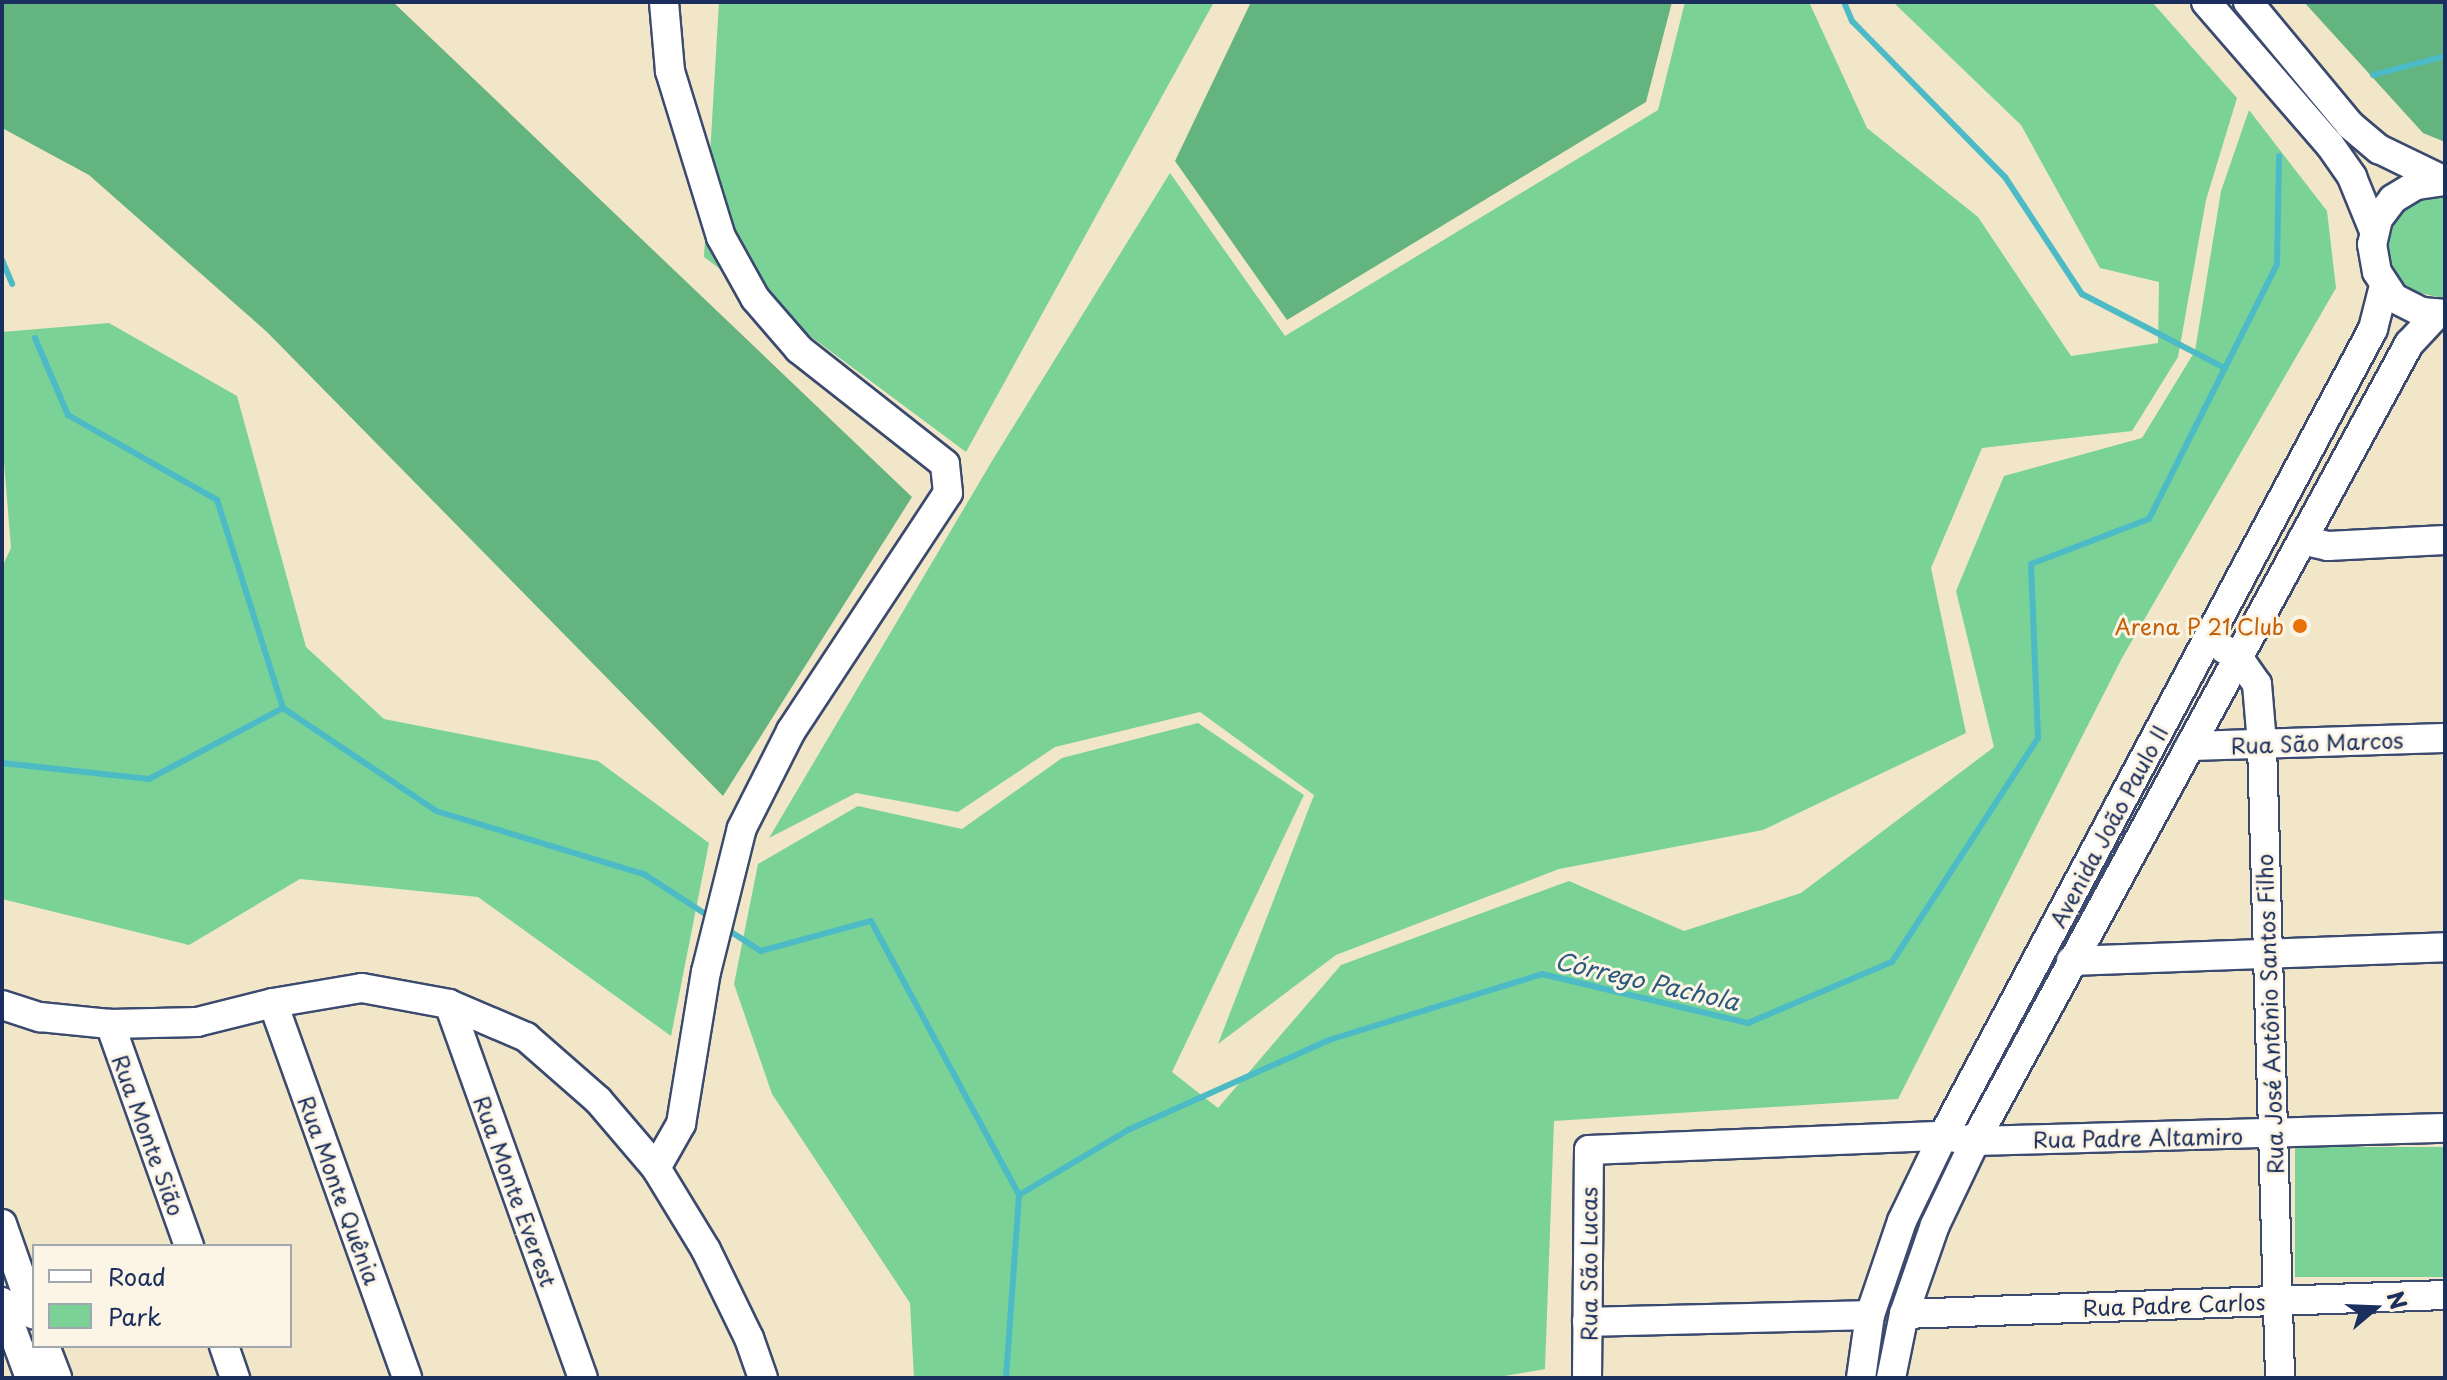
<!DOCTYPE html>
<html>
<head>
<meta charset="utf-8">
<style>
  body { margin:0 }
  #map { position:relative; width:2447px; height:1380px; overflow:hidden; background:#f2e6c9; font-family:"Playpen Sans",sans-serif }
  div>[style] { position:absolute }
  .green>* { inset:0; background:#7ad296; transform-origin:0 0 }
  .forest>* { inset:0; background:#63b47f }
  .stream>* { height:6px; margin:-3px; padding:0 3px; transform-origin:3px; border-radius:3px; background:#4dbbc6 }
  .roads { filter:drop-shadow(2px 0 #3b4a6e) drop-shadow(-2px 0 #3b4a6e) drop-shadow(0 2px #3b4a6e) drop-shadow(0 -2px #3b4a6e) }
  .minor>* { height:28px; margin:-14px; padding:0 14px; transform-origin:14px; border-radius:14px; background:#fff }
  .dots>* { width:22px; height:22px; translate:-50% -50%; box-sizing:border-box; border:4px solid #fcf5e5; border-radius:50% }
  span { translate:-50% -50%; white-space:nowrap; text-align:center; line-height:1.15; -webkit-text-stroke:6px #fcf5e5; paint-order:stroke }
  .food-label { font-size:22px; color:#c56008 }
  .right { translate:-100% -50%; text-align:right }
  .street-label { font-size:22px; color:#1b2f5e }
  .water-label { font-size:24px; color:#2a597d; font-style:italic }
  .frame { position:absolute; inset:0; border:4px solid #1b2f5e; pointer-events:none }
  .legend { position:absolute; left:32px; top:1244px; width:260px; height:104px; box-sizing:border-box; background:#fcf5e5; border:2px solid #a2a6af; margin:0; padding:10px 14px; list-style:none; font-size:24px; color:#1b2f5e }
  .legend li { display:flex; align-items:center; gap:16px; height:40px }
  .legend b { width:40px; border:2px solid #a2a6af }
  .north { position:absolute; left:2335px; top:1268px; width:80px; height:80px; -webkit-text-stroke:6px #fcf5e5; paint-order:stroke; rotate:71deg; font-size:22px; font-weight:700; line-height:32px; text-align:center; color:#1b2f5e }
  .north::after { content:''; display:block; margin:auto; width:28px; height:36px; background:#1b2f5e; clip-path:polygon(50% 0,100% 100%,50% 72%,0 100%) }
</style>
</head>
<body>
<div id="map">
  <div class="green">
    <div style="clip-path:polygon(719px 2px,1214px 2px,966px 452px,704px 257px)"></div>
    <div style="clip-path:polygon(1685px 2px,1809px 2px,1867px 128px,1978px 217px,2071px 356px,2158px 343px,2159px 282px,2100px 268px,2021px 125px,1893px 2px,2152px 2px,2237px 98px,2206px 200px,2178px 357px,2132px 431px,1982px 448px,1931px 568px,1966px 733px,1763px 830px,1559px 869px,1336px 955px,1218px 1044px,1314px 795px,1200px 712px,1055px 747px,958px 812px,856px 793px,769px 838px,992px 461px,1170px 173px,1285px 336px,1658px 110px)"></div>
    <div style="clip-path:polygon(2249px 110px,2327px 211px,2336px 288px,2122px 658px,1898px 1099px,1554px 1121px,1545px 1369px,1493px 1378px,914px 1378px,910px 1303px,772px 1094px,734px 984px,758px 864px,858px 806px,962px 829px,1062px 758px,1198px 723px,1304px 795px,1172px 1072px,1218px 1108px,1341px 965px,1569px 881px,1684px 931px,1801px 893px,1994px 747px,1956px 591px,2004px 476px,2142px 438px,2195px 351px,2221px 191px)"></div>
    <div style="clip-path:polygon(2433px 197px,2445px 197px,2445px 297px,2438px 297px,2415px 292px,2405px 285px,2397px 276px,2388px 253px,2390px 235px,2398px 217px,2411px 204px)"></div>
    <div style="clip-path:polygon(109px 323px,237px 396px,306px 647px,384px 719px,598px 761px,709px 843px,671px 1036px,478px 897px,300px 879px,189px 945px,2px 899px,2px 567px,11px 548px,2px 438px,2px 332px)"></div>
    <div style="left:2445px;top:1147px;width:130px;height:150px;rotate:90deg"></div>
  </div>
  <div class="forest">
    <div style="clip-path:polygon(2px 2px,393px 2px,912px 497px,723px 796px,267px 332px,89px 175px,2px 128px)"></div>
    <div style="clip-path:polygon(1251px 2px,1672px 2px,1646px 102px,1287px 320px,1175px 161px)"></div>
    <div style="clip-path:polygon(2304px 2px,2445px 2px,2445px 142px,2423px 133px)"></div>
  </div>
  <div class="stream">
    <div style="left:1844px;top:2px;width:21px;rotate:67deg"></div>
    <div style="left:1852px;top:21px;width:219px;rotate:45.6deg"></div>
    <div style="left:2005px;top:177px;width:140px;rotate:56.7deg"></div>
    <div style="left:2082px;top:294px;width:161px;rotate:27.4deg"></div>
    <div style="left:2373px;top:75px;width:74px;rotate:-14.8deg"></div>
    <div style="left:2px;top:260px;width:26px;rotate:67deg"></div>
    <div style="left:35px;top:338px;width:84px;rotate:66.8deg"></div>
    <div style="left:68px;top:415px;width:172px;rotate:29.7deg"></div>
    <div style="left:217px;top:500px;width:218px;rotate:72.4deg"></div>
    <div style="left:283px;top:708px;width:184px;rotate:33.9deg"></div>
    <div style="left:436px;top:811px;width:217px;rotate:16.9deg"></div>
    <div style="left:644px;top:874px;width:82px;rotate:33.1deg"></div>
    <div style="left:2px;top:763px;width:148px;rotate:6.2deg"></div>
    <div style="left:149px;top:779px;width:152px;rotate:-27.9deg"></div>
    <div style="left:725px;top:928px;width:43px;rotate:32.6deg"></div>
    <div style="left:761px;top:951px;width:114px;rotate:-15.3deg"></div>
    <div style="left:871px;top:921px;width:311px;rotate:61.6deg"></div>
    <div style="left:1019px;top:1195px;width:127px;rotate:-30.8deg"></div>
    <div style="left:1128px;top:1130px;width:220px;rotate:-24.1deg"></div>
    <div style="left:1329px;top:1040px;width:223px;rotate:-17.2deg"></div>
    <div style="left:1542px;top:974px;width:212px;rotate:13.4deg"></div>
    <div style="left:1748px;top:1023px;width:156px;rotate:-23deg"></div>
    <div style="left:1892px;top:962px;width:267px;rotate:-56.9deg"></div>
    <div style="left:2038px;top:738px;width:174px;rotate:-92.3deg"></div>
    <div style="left:2031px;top:564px;width:126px;rotate:-20.9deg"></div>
    <div style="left:2149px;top:519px;width:285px;rotate:-63.3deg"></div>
    <div style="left:2277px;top:264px;width:108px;rotate:-88.9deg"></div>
    <div style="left:1006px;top:1378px;width:183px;rotate:-85.9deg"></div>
  </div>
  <div class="roads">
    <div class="minor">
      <div style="left:2206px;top:2px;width:189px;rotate:49.1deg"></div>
      <div style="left:2330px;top:145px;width:39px;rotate:55deg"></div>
      <div style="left:2352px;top:177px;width:58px;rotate:67.8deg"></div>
      <div style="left:2248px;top:2px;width:160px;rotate:50.3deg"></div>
      <div style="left:2350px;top:125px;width:38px;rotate:40deg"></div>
      <div style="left:2379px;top:149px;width:73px;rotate:25.9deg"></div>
      <div style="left:2445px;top:181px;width:29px;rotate:172deg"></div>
      <div style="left:2416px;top:185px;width:27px;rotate:149deg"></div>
      <div style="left:2393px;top:199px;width:25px;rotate:127deg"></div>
      <div style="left:2378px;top:219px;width:26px;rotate:103deg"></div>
      <div style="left:2372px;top:244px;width:28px;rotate:80deg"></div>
      <div style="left:2377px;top:272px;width:31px;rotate:57deg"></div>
      <div style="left:2394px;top:298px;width:31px;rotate:27deg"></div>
      <div style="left:2422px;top:312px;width:23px;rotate:5deg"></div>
      <div style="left:2302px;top:540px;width:27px;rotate:13deg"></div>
      <div style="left:2328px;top:546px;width:117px;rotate:-2.9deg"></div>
      <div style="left:2224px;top:649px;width:16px;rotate:30deg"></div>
      <div style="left:2238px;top:657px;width:33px;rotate:55deg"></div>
      <div style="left:2257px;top:684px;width:60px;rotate:85.2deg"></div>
      <div style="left:2262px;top:744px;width:634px;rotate:88.37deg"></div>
      <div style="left:2190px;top:746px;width:255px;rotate:-1.8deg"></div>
      <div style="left:2071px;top:961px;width:374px;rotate:-2.1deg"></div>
      <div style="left:273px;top:1003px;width:398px;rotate:70.3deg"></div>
      <div style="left:449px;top:1004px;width:397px;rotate:70.3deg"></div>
      <div style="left:2px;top:1005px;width:40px;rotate:18deg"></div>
      <div style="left:40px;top:1017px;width:70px;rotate:5.7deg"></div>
      <div style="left:110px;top:1024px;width:87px;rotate:-1.3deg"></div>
      <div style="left:197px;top:1022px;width:78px;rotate:-14deg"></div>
      <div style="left:273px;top:1003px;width:90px;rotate:-9.6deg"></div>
      <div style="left:362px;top:988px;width:88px;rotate:10.4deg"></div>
      <div style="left:449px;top:1004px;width:84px;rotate:23.2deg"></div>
      <div style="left:526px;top:1037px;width:96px;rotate:41.2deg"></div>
      <div style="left:598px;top:1100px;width:89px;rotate:49.5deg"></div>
      <div style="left:656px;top:1168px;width:96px;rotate:58.6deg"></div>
      <div style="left:706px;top:1250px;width:98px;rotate:64deg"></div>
      <div style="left:749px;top:1338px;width:42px;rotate:70.7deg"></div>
      <div style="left:110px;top:1024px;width:236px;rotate:70.4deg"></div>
      <div style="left:656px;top:1168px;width:51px;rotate:-60.4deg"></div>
      <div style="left:681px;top:1124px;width:154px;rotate:-80.7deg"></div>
      <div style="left:706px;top:972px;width:148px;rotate:-76deg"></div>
      <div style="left:742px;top:828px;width:109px;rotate:-63.2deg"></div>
      <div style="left:791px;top:731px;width:285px;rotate:-56.6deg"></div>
      <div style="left:948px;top:493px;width:29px;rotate:-96deg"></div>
      <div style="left:945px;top:464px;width:186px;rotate:-141.8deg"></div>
      <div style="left:799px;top:349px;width:67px;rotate:-130.8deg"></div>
      <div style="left:755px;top:298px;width:70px;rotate:-119.1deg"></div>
      <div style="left:721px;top:237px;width:174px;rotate:-107.1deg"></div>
      <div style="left:670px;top:71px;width:69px;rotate:-95deg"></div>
      <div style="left:2px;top:1224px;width:96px;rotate:70.6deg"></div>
      <div style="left:2px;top:1302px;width:81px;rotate:69.8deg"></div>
      <div style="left:1904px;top:1314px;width:541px;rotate:-2.01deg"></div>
      <div style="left:1587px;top:1322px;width:283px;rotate:-1.4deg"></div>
      <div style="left:45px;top:1346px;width:34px;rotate:69deg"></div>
      <div style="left:224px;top:1346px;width:34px;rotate:71deg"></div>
      <div style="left:1587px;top:1378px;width:228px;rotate:-89.5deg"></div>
      <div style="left:1589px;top:1150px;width:354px;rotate:-2.3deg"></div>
      <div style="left:1943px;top:1136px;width:32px;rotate:9deg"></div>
      <div style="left:1975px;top:1141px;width:470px;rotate:-1.6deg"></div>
      <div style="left:1861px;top:1378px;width:64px;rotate:-81.9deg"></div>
      <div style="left:1870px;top:1315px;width:99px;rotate:-71.2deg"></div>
      <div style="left:1902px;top:1221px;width:94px;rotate:-64.2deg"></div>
      <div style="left:1943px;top:1136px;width:914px;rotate:-61.95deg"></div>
      <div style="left:2373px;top:329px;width:44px;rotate:-75.7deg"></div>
      <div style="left:1891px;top:1378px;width:65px;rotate:-78.5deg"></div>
      <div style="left:1904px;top:1314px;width:94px;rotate:-70.8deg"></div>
      <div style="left:1935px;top:1225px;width:93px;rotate:-64.5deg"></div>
      <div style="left:1975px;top:1141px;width:908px;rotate:-61.43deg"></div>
      <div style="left:2409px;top:344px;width:41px;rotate:-47deg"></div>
    </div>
  </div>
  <div class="dots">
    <div style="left:2300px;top:626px;background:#e8710a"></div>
  </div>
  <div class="food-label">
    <span class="right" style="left:2284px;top:626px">Arena P 21 Club</span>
  </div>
  <div class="street-label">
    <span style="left:2317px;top:742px;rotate:-2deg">Rua São Marcos</span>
    <span style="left:2108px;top:826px;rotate:-62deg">Avenida João Paulo II</span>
    <span style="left:2269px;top:1014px;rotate:-92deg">Rua José Antônio Santos Filho</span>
    <span style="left:149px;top:1135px;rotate:70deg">Rua Monte Sião</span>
    <span style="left:2138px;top:1137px;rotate:-1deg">Rua Padre Altamiro</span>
    <span style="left:340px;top:1190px;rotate:70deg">Rua Monte Quênia</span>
    <span style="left:516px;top:1191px;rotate:70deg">Rua Monte Everest</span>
    <span style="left:1588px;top:1264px;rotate:-90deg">Rua São Lucas</span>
    <span style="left:2174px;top:1304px;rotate:-2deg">Rua Padre Carlos</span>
  </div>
  <div class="water-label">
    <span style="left:1647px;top:981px;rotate:13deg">Córrego Pachola</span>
  </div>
  <div class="frame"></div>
  <ul class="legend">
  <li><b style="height:10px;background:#fff"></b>Road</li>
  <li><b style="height:22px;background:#7ad296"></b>Park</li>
  </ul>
  <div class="north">N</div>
</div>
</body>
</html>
